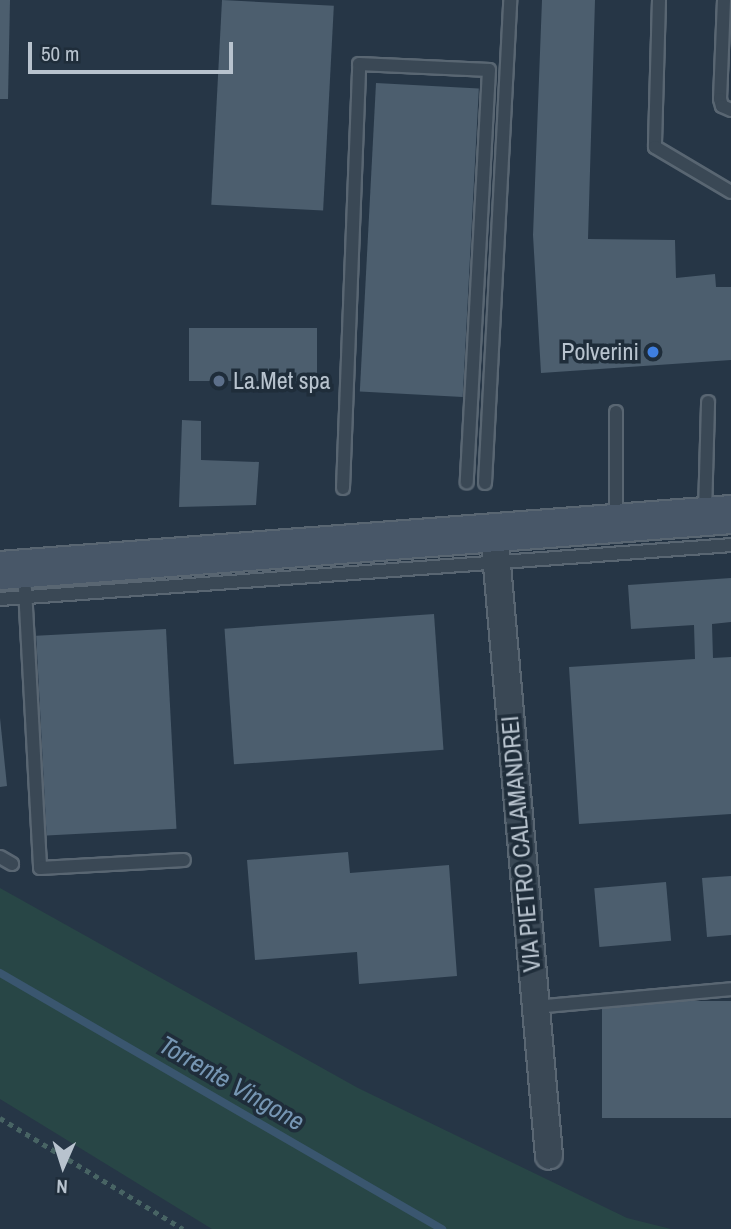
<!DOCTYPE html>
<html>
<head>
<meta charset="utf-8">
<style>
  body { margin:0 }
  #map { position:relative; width:731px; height:1229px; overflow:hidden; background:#263646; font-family:"Archivo Narrow",sans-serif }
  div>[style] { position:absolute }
  .green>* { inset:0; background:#284646 }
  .stream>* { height:8px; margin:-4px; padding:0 4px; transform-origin:4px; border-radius:4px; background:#3a566f }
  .building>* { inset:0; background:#4c5e6e; transform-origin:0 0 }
  .path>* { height:4.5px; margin-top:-2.25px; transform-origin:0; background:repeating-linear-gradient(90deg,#486464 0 5px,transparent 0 10px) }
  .roads { filter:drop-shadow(2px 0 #596672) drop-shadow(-2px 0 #596672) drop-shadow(0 2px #596672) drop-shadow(0 -2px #596672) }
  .lane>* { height:12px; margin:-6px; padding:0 6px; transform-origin:6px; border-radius:6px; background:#3a4855 }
  .street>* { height:26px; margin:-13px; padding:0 13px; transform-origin:13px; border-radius:13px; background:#3a4855 }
  .secondary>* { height:37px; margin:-18.5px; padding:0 18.5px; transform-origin:18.5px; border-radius:18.5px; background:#485768 }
  .dots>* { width:19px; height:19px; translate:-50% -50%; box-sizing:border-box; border:4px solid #1f2d3a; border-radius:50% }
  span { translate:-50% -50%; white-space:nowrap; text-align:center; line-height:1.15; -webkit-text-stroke:7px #1f2d3a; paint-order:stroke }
  .poi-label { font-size:24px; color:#b8c3ce }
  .right { translate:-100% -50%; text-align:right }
  .left { translate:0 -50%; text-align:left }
  .street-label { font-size:24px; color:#b8c3ce }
  .water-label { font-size:26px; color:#7696b3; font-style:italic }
  .north { position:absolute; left:28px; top:1131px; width:70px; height:70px; -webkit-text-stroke:5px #1f2d3a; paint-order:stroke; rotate:183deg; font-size:19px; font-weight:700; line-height:28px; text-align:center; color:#b8c3ce }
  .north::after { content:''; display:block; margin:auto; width:24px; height:32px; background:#b8c3ce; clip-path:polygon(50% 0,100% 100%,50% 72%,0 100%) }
  .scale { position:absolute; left:28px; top:42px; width:205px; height:32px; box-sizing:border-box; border:4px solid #b8c3ce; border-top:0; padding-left:9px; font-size:21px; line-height:24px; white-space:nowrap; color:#b8c3ce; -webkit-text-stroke:5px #1f2d3a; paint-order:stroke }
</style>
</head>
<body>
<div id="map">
  <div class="green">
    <div style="clip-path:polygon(0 888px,358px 1088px,627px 1218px,671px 1229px,212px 1229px,0 1099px)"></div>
  </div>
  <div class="stream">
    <div style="left:0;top:973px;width:511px;rotate:30.08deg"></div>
  </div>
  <div class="building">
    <div style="clip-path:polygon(0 0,10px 0,8px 99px,0 99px)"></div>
    <div style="left:222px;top:0;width:112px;height:205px;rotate:3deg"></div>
    <div style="clip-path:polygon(542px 0,595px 0,588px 239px,675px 240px,676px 278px,715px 274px,716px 287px,731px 287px,731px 360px,541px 373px,533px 235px)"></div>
    <div style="left:376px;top:83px;width:103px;height:309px;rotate:3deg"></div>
    <div style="left:189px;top:328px;width:128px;height:53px"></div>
    <div style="clip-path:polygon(182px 420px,201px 421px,201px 460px,259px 462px,256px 505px,179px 507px)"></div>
    <div style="clip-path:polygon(731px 578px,731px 622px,712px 624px,713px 658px,731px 657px,731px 814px,579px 824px,569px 667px,695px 659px,694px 625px,631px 629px,628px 585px)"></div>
    <div style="left:434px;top:614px;width:136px;height:210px;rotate:86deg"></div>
    <div style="left:166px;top:629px;width:200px;height:130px;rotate:87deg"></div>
    <div style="clip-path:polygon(0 718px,7px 786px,0 787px)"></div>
    <div style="clip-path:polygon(348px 852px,350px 873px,449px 865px,457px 976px,359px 984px,357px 952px,255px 960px,247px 860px)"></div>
    <div style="clip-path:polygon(731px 876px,731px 935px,707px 937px,702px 878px)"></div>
    <div style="left:666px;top:882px;width:59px;height:72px;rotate:85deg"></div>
    <div style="left:731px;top:1001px;width:117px;height:129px;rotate:90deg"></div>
  </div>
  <div class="path">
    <div style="left:0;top:1118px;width:214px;rotate:31.2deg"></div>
  </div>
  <div class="roads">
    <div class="lane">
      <div style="left:659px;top:0;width:147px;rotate:91.6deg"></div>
      <div style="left:655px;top:147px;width:88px;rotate:30.6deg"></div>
      <div style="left:724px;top:0;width:99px;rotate:92.3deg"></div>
      <div style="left:720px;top:99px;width:7px;rotate:74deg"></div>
      <div style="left:722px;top:106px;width:10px;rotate:24deg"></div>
      <div style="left:616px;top:412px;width:109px;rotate:90deg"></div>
      <div style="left:485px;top:483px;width:484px;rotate:-87deg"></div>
      <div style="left:343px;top:488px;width:424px;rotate:-87.8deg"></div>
      <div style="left:359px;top:64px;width:130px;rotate:2.6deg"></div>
      <div style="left:489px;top:70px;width:413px;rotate:93.1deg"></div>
      <div style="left:705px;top:512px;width:110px;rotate:-88.4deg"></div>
      <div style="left:25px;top:589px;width:279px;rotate:86.9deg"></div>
      <div style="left:40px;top:868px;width:144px;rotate:-3.2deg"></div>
      <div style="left:0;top:599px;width:733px;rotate:-4.22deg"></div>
      <div style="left:0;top:857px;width:14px;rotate:30deg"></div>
      <div style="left:535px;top:1007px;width:197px;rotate:-5.2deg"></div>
    </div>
    <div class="street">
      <div style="left:494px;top:531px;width:627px;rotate:84.97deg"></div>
    </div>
    <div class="secondary">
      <div style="left:0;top:570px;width:733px;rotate:-4.38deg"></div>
    </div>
  </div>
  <div class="dots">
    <div style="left:653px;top:352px;background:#3f7fe0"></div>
    <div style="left:219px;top:381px;background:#5c6f8a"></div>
  </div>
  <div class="poi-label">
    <span class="right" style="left:639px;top:352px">Polverini</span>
    <span class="left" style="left:233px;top:381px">La.Met spa</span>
  </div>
  <div class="street-label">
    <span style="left:521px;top:844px;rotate:-95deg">VIA PIETRO CALAMANDREI</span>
  </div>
  <div class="water-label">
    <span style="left:232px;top:1083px;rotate:30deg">Torrente Vingone</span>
  </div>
  <div class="north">N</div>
  <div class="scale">50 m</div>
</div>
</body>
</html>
